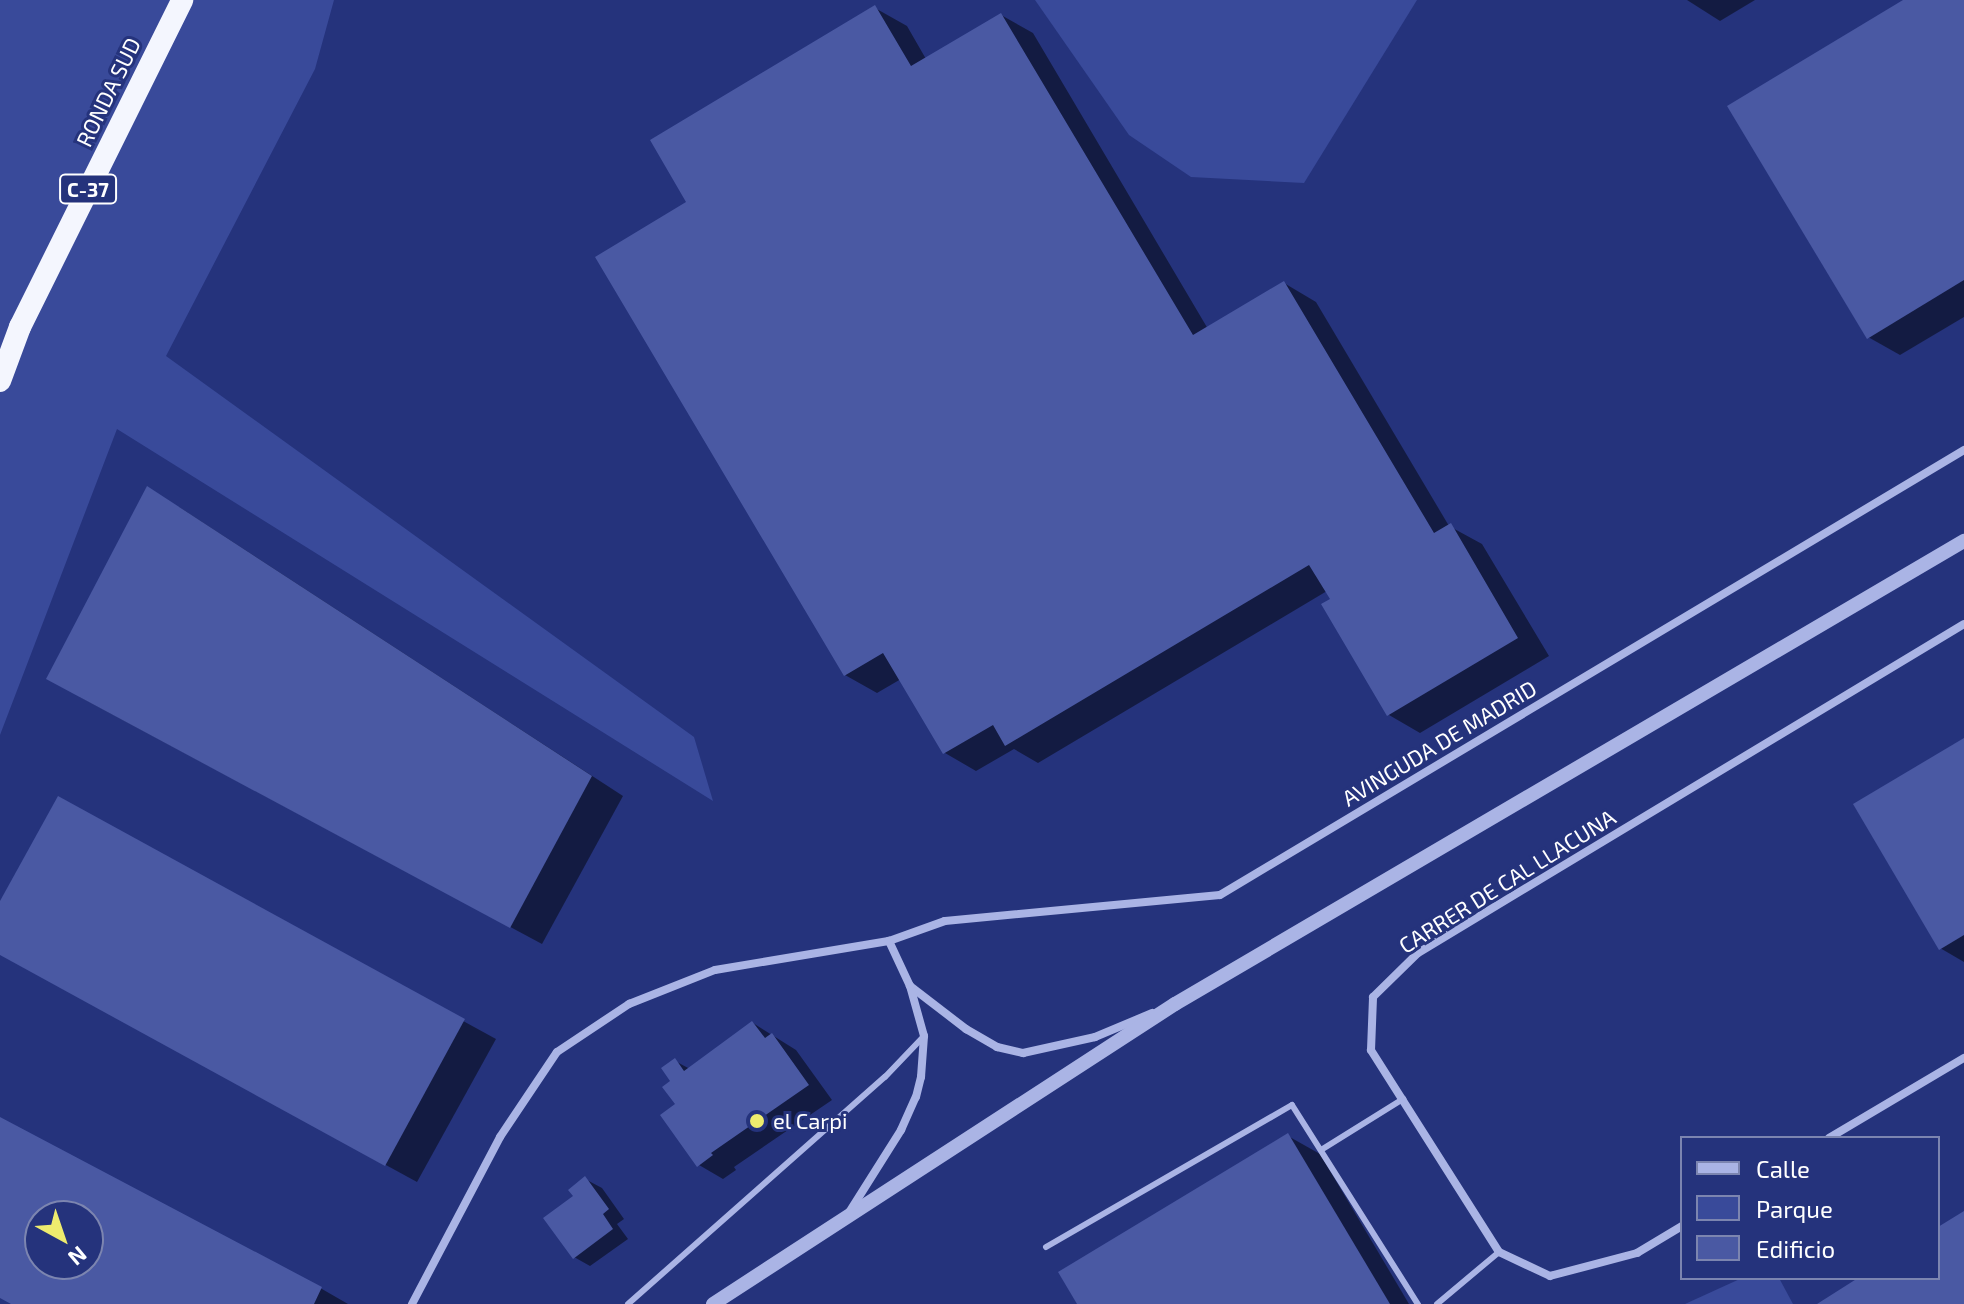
<!DOCTYPE html>
<html>
<head>
<meta charset="utf-8">
<style>
  body { margin:0 }
  #map { position:relative; width:1964px; height:1304px; overflow:hidden; background:#25337c; font-family:"Exo 2",sans-serif }
  div>[style] { position:absolute }
  .green>* { inset:0; background:#394a9a }
  .shadow>* { inset:0; background:#0007 }
  .building>* { inset:0; background:#4a59a3 }
  .service>* { height:6px; margin:-3px; padding:0 3px; transform-origin:3px; border-radius:3px; background:#aab4e5 }
  .minor>* { height:8px; margin:-4px; padding:0 4px; transform-origin:4px; border-radius:4px; background:#aab4e5 }
  .tertiary>* { height:14px; margin:-7px; padding:0 7px; transform-origin:7px; border-radius:7px; background:#aab4e5 }
  .trunk>* { height:22px; margin:-11px; padding:0 11px; transform-origin:11px; border-radius:11px; background:#f4f6fe }
  .dots>* { width:22px; height:22px; translate:-50% -50%; box-sizing:border-box; border:4px solid #25337c; border-radius:50% }
  span { translate:-50% -50%; white-space:nowrap; text-align:center; line-height:1.15; -webkit-text-stroke:6px #25337c; paint-order:stroke }
  .shield-label span { padding:2px 6px; background:#25337c; border:2px solid; border-radius:6px; -webkit-text-stroke-width:0 }
  .shield-label { font-size:20px; color:#fff; font-weight:700 }
  .street-label { font-size:22px; color:#fff }
  .poi-label { font-size:22px; color:#fff }
  .left { translate:0 -50%; text-align:left }
  .legend { position:absolute; left:1680px; top:1136px; width:260px; height:144px; box-sizing:border-box; background:#25337c; border:2px solid #7c85b0; margin:0; padding:10px 14px; list-style:none; font-size:24px; color:#fff }
  .legend li { display:flex; align-items:center; gap:16px; height:40px }
  .legend b { width:40px; border:2px solid #7c85b0 }
  .north { position:absolute; left:24px; top:1200px; width:80px; height:80px; box-sizing:border-box; background:#25337c; border:2px solid #7c85b0; border-radius:50%; rotate:140deg; font-size:22px; font-weight:700; line-height:32px; text-align:center; color:#fff }
  .north::after { content:''; display:block; margin:auto; width:28px; height:36px; background:#eeec6e; clip-path:polygon(50% 0,100% 100%,50% 72%,0 100%) }
</style>
</head>
<body>
<div id="map">
  <div class="green">
    <div style="clip-path:polygon(0 0,334px 0,315px 69px,166px 356px,694px 737px,713px 801px,117px 429px,0 735px)"></div>
    <div style="clip-path:polygon(1035px 0,1417px 0,1304px 183px,1191px 177px,1129px 135px)"></div>
    <div style="clip-path:polygon(1742px 1278px,1779px 1278px,1793px 1304px,1685px 1304px)"></div>
  </div>
  <div class="shadow">
    <div style="clip-path:polygon(1687px 0,1755px 0,1720px 21px)"></div>
    <div style="clip-path:polygon(1907px 0,1964px 0,1964px 317px,1900px 355px,1868px 337px)"></div>
    <div style="clip-path:polygon(875px 8px,907px 26px,926px 59px,1001px 15px,1033px 33px,1208px 329px,1284px 283px,1316px 302px,1449px 526px,1482px 544px,1549px 656px,1420px 733px,1389px 715px,1323px 605px,1332px 600px,1327px 591px,1038px 763px,1014px 749px,976px 771px,945px 753px,901px 679px,877px 693px,845px 675px,689px 203px)"></div>
    <div style="clip-path:polygon(179px 507px,623px 796px,542px 944px,80px 697px)"></div>
    <div style="clip-path:polygon(1964px 741px,1964px 962px,1940px 948px)"></div>
    <div style="clip-path:polygon(58px 799px,496px 1039px,417px 1182px,0 954px,0 905px)"></div>
    <div style="clip-path:polygon(753px 1023px,796px 1050px,832px 1100px,734px 1167px,736px 1170px,723px 1179px,699px 1165px,678px 1104px,673px 1082px,675px 1061px,690px 1069px)"></div>
    <div style="clip-path:polygon(evenodd,0 1119px,322px 1289px,348px 1304px,14px 1304px,0 1296px,0 1119px,40px 1216px,88px 1216px,88px 1264px,40px 1264px,40px 1216px)"></div>
    <div style="clip-path:polygon(1288px 1136px,1320px 1154px,1409px 1304px,1079px 1304px)"></div>
    <div style="clip-path:polygon(585px 1179px,602px 1188px,624px 1219px,617px 1224px,628px 1239px,590px 1266px,574px 1257px,575px 1197px)"></div>
  </div>
  <div class="building">
    <div style="clip-path:polygon(1903px 0,1964px 0,1964px 280px,1867px 339px,1727px 106px)"></div>
    <div style="clip-path:polygon(875px 5px,911px 66px,1001px 13px,1193px 335px,1284px 281px,1434px 533px,1451px 523px,1518px 638px,1387px 716px,1321px 604px,1330px 599px,1309px 565px,1005px 746px,993px 725px,943px 754px,883px 653px,844px 676px,595px 257px,686px 202px,650px 140px)"></div>
    <div style="clip-path:polygon(147px 486px,592px 776px,510px 928px,46px 679px)"></div>
    <div style="clip-path:polygon(1964px 738px,1964px 935px,1939px 950px,1853px 804px)"></div>
    <div style="clip-path:polygon(58px 796px,465px 1019px,385px 1166px,0 955px,0 901px)"></div>
    <div style="clip-path:polygon(752px 1021px,765px 1038px,772px 1033px,809px 1085px,711px 1153px,713px 1155px,697px 1167px,660px 1115px,675px 1104px,662px 1087px,670px 1081px,661px 1068px,675px 1058px,684px 1071px)"></div>
    <div style="clip-path:polygon(evenodd,0 1117px,322px 1287px,314px 1304px,11px 1304px,0 1298px,0 1117px,40px 1216px,88px 1216px,88px 1264px,40px 1264px,40px 1216px)"></div>
    <div style="clip-path:polygon(1288px 1133px,1390px 1304px,1077px 1304px,1058px 1272px)"></div>
    <div style="clip-path:polygon(585px 1176px,609px 1209px,603px 1214px,613px 1229px,573px 1259px,543px 1218px,573px 1196px,568px 1190px)"></div>
    <div style="clip-path:polygon(1964px 1211px,1964px 1304px,1817px 1304px,1858px 1278px,1938px 1278px,1938px 1227px)"></div>
  </div>
  <div class="service">
    <div style="left:1321px;top:1150px;width:97px;rotate:-31.9deg"></div>
    <div style="left:1046px;top:1247px;width:284px;rotate:-30deg"></div>
    <div style="left:1292px;top:1105px;width:236px;rotate:57.7deg"></div>
    <div style="left:628px;top:1304px;width:343px;rotate:-41.5deg"></div>
    <div style="left:885px;top:1077px;width:57px;rotate:-46.4deg"></div>
    <div style="left:1437px;top:1304px;width:81px;rotate:-40deg"></div>
  </div>
  <div class="minor">
    <div style="left:910px;top:986px;width:71px;rotate:37.5deg"></div>
    <div style="left:966px;top:1029px;width:36px;rotate:30deg"></div>
    <div style="left:997px;top:1047px;width:27px;rotate:13deg"></div>
    <div style="left:1023px;top:1053px;width:74px;rotate:-12.5deg"></div>
    <div style="left:1095px;top:1037px;width:62px;rotate:-22.8deg"></div>
    <div style="left:1829px;top:1138px;width:157px;rotate:-30.7deg"></div>
    <div style="left:850px;top:1211px;width:96px;rotate:-57.8deg"></div>
    <div style="left:901px;top:1130px;width:36px;rotate:-66deg"></div>
    <div style="left:916px;top:1097px;width:21px;rotate:-76deg"></div>
    <div style="left:921px;top:1077px;width:41px;rotate:-85.8deg"></div>
    <div style="left:924px;top:1036px;width:52px;rotate:-105.6deg"></div>
    <div style="left:910px;top:986px;width:50px;rotate:-115deg"></div>
    <div style="left:1682px;top:1226px;width:52px;rotate:149deg"></div>
    <div style="left:1637px;top:1253px;width:90px;rotate:165.2deg"></div>
    <div style="left:1550px;top:1276px;width:56px;rotate:-154.8deg"></div>
    <div style="left:1499px;top:1252px;width:239px;rotate:-122.4deg"></div>
    <div style="left:1371px;top:1050px;width:53px;rotate:-87.8deg"></div>
    <div style="left:1373px;top:997px;width:63px;rotate:-44.4deg"></div>
    <div style="left:1418px;top:953px;width:637px;rotate:-31.07deg"></div>
    <div style="left:412px;top:1304px;width:189px;rotate:-62.2deg"></div>
    <div style="left:500px;top:1137px;width:102px;rotate:-56.2deg"></div>
    <div style="left:557px;top:1052px;width:87px;rotate:-33.7deg"></div>
    <div style="left:629px;top:1004px;width:92px;rotate:-21.6deg"></div>
    <div style="left:715px;top:970px;width:176px;rotate:-9.5deg"></div>
    <div style="left:889px;top:941px;width:59px;rotate:-19.7deg"></div>
    <div style="left:945px;top:921px;width:276px;rotate:-5.4deg"></div>
    <div style="left:1220px;top:895px;width:867px;rotate:-30.88deg"></div>
  </div>
  <div class="tertiary">
    <div style="left:713px;top:1304px;width:551px;rotate:-33deg"></div>
    <div style="left:1175px;top:1004px;width:915px;rotate:-30.41deg"></div>
  </div>
  <div class="trunk">
    <div style="left:0;top:381px;width:58px;rotate:-69.7deg"></div>
    <div style="left:20px;top:327px;width:365px;rotate:-63.6deg"></div>
  </div>
  <div class="dots">
    <div style="left:757px;top:1121px;background:#eeec6e"></div>
  </div>
  <div class="shield-label">
    <span style="left:88px;top:189px">C-37</span>
  </div>
  <div class="street-label">
    <span style="left:108px;top:92px;rotate:-64deg">RONDA SUD</span>
    <span style="left:1439px;top:743px;rotate:-31deg">AVINGUDA DE MADRID</span>
    <span style="left:1507px;top:881px;rotate:-32deg">CARRER DE CAL LLACUNA</span>
  </div>
  <div class="poi-label">
    <span class="left" style="left:773px;top:1121px">el Carpi</span>
  </div>
  <ul class="legend">
  <li><b style="height:10px;background:#aab4e5"></b>Calle</li>
  <li><b style="height:22px;background:#394a9a"></b>Parque</li>
  <li><b style="height:22px;background:#4a59a3"></b>Edificio</li>
  </ul>
  <div class="north">N</div>
</div>
</body>
</html>
